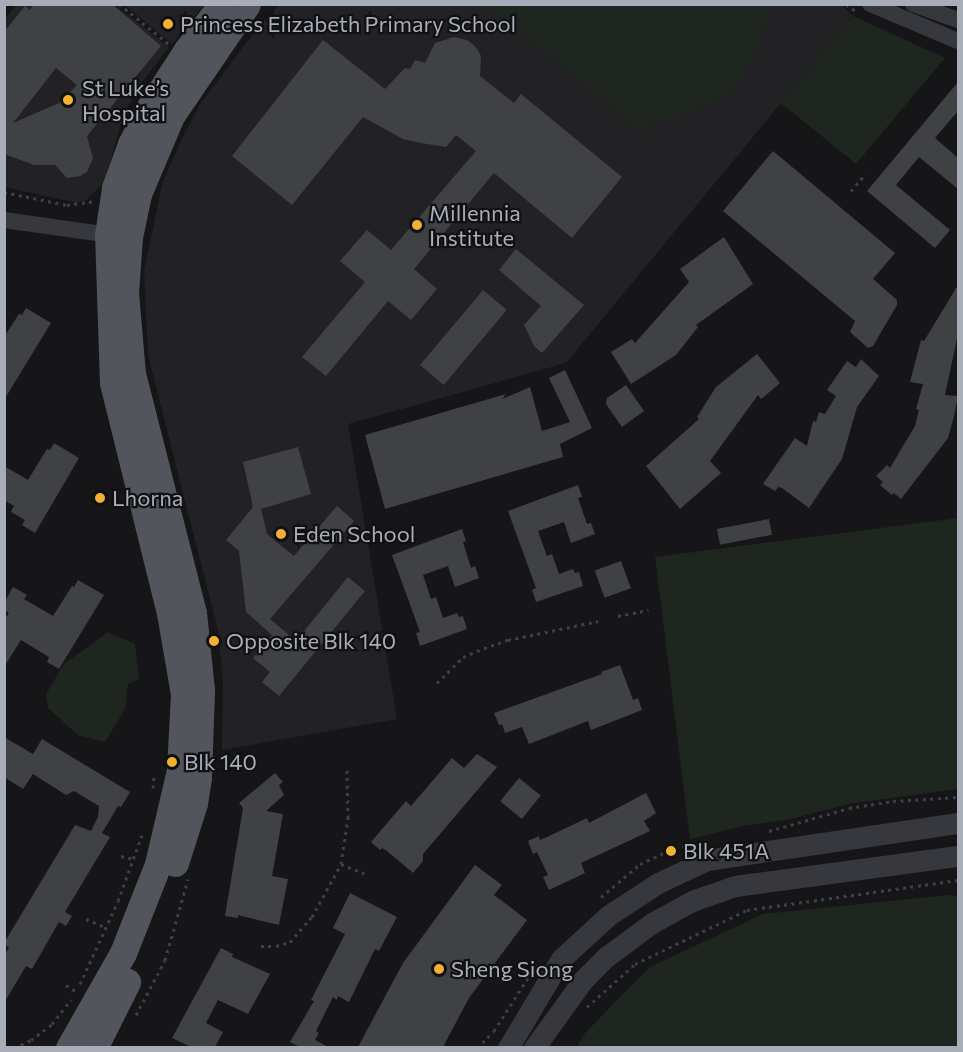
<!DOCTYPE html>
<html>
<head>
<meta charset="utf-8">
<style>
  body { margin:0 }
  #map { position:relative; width:963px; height:1052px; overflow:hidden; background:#161618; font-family:Commissioner,sans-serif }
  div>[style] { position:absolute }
  .built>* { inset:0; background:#222225 }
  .green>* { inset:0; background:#1e261f }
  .building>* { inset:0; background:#404145; transform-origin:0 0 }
  .path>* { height:3px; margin-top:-1.5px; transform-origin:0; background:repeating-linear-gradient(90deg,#3d3f44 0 3px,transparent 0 7.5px) }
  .minor>* { height:16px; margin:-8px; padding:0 8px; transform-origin:8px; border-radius:8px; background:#37383d }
  .tertiary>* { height:21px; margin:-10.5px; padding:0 10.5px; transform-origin:10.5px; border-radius:10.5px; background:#37383d }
  .primary>* { height:27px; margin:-13.5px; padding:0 13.5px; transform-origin:13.5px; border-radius:13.5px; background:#53555c }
  .dots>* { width:16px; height:16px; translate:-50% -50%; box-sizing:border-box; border:3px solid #111113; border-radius:50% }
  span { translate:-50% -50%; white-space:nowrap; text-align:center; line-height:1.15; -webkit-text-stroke:4.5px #111113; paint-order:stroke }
  .poi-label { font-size:22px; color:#a8adb8 }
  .left { translate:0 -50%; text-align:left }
  .frame { position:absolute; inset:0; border:6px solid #a8adb8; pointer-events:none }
</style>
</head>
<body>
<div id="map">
  <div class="built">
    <div style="clip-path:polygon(840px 4px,853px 16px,566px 363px,348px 424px,397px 719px,222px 750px,223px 681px,218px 631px,148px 355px,144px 270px,163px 181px,180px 143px,200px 104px,246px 43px,279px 5px)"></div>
    <div style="clip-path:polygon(16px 5px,115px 5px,169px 47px,139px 86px,124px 113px,104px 183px,86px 200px,77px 203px,5px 187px,5px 19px)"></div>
    <div style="clip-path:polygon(125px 5px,204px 5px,172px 44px)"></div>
  </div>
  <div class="green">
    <div style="clip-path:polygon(487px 5px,767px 5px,764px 34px,751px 64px,725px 96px,693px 112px,666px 120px,657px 116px,645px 133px)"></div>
    <div style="clip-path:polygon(853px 16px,945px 58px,856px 164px,781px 103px)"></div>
    <div style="clip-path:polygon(958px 518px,958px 789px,853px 803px,791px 819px,743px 826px,690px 839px,655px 557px)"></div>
    <div style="clip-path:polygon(108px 632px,135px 644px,139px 679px,128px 684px,125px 709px,105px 742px,78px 735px,48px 708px,46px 694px,64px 664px)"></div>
    <div style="clip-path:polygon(948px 895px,958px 897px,958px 1047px,577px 1047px,585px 1033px,650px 967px,763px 914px)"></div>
  </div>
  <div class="building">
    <div style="clip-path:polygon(evenodd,34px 4px,112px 4px,161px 46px,87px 136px,93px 158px,87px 172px,80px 176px,67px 178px,55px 165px,34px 165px,4px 154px,4px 32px,25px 6px,30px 10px,34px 4px,56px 68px,77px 85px,59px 103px,13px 123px,56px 68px)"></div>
    <div style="clip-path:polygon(454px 37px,467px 40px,475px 46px,481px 56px,480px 76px,514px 103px,521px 94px,622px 177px,572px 238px,494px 173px,414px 269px,437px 289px,411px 320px,388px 301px,326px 376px,302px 357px,365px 282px,340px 261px,367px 230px,391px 250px,476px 151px,456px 135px,446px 147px,421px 143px,403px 139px,363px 117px,292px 205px,232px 156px,323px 40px,385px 89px,405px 68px,410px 69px,415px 60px,425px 63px,435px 43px)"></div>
    <div style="clip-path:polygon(958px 82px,958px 111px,935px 138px,958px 158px,958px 189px,919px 157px,896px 185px,950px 230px,935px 248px,867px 191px)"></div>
    <div style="clip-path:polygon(773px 151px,895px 253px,873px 279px,897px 300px,897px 305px,873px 346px,868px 348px,850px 332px,855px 321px,723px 211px)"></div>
    <div style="clip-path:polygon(724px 237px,753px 284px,696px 325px,698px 327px,676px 355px,631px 384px,611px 352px,632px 339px,635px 343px,689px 282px,680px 269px)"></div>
    <div style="clip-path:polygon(516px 249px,584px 305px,542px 353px,534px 346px,524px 325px,541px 306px,499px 270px)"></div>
    <div style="clip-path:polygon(958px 285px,958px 334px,945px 395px,958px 396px,954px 416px,948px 438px,901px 499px,894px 493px,892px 495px,880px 485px,883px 482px,876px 476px,887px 465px,890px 468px,915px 426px,919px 410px,916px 409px,923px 384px,910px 382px,921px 340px,924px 341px)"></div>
    <div style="left:483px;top:290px;width:31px;height:98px;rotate:40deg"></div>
    <div style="clip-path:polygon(26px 308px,51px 323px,4px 400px,4px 337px,19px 314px,22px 315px)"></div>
    <div style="clip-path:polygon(757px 354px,780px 383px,761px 399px,758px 395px,710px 461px,721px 473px,680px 509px,646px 466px,699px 419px,697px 417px,716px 387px)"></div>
    <div style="clip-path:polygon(861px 359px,879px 376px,857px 407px,842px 459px,809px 508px,782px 488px,778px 487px,775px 491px,763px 484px,795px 438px,807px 446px,813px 421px,816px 422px,819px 412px,825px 414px,836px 396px,827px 390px,847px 361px,856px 367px)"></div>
    <div style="clip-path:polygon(565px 370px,592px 428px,560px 444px,563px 457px,385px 509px,365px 435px,506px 394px,502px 399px,530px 387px,542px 431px,570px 422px,549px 378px)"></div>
    <div style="clip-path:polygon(626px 385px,644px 411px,622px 427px,606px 404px,607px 398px)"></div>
    <div style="clip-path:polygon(54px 443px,79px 458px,35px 533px,22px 525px,25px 520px,11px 512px,14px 506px,4px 500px,4px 466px,28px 480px,47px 449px,50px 450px)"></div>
    <div style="clip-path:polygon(298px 447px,311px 494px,261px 509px,267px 534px,294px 556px,337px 506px,354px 521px,270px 619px,296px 641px,348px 577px,365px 591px,279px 696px,262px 682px,270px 672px,253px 658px,272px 635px,246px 612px,239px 551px,226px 540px,253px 507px,243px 462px)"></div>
    <div style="clip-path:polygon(578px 485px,582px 497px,578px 498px,587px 524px,591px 523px,595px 534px,571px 543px,564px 522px,538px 531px,547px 556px,552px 554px,559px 574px,573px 569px,575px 573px,579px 572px,583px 586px,536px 602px,532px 590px,536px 588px,508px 511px)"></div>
    <div style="left:769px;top:519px;width:16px;height:53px;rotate:79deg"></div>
    <div style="clip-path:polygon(462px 529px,466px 541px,463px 542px,471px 568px,475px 566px,479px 578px,455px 587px,448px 566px,423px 575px,431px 599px,436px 597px,443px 618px,457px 613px,459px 617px,463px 616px,467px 629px,420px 646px,416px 633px,420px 632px,392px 555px)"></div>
    <div style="left:621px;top:561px;width:29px;height:28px;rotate:70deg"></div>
    <div style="clip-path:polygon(78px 580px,104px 595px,59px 669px,47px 662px,49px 657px,21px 640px,4px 667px,4px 620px,9px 613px,4px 610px,4px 603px,13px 587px,27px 595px,24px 599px,53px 616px,72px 586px,74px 587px)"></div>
    <div style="clip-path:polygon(620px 665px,633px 700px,638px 698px,642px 710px,591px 730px,588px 721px,529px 744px,522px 727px,505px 733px,502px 724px,499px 725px,494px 713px,602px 674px,601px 672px)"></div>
    <div style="clip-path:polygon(4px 737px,33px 754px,42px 739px,130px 792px,121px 807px,118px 806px,102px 833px,110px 837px,65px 912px,72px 916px,66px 926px,59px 922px,32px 969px,26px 966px,4px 1003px,4px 955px,9px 948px,4px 943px,75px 825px,91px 831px,98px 817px,99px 806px,74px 791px,66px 795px,33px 774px,23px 789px,4px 777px)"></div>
    <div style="clip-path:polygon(477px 754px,497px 767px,423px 854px,423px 861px,413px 873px,387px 851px,382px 848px,380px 850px,371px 842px,406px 801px,411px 806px,452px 758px,464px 768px)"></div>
    <div style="clip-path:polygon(275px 773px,283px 782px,279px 785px,284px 795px,266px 811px,283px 814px,272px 876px,288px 879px,279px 925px,238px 915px,238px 918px,225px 916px,243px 808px,239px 803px)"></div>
    <div style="left:519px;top:778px;width:28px;height:30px;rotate:39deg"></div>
    <div style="clip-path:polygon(646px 793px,656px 813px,644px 821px,650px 831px,581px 863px,585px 873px,549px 890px,543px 877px,548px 875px,537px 852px,533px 854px,528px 841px,539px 836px,540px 840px,547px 837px,587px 818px,589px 823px)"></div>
    <div style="clip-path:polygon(475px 865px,502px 885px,494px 895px,527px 920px,469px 998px,443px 1047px,358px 1047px,403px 963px)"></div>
    <div style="clip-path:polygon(350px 893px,397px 917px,379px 951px,375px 949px,349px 1002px,338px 996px,337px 1000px,333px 997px,316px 1031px,319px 1033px,315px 1040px,328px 1047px,300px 1047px,290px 1042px,314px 1001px,311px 1000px,345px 934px,333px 928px)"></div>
    <div style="clip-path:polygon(221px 948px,233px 954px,232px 957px,270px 974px,248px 1014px,218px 1000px,206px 1023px,223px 1032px,215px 1047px,191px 1047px,172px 1038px)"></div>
  </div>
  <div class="path">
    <div style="left:119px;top:4px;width:64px;rotate:38.7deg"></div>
    <div style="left:846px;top:4px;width:14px;rotate:36deg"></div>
    <div style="left:851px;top:191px;width:23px;rotate:-50deg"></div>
    <div style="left:4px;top:192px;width:64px;rotate:11.7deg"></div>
    <div style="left:67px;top:205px;width:27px;rotate:-8deg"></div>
    <div style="left:618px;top:616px;width:31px;rotate:-11deg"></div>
    <div style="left:437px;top:683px;width:37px;rotate:-45deg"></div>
    <div style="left:463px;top:657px;width:15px;rotate:-23deg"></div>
    <div style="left:477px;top:651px;width:33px;rotate:-20deg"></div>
    <div style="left:508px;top:640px;width:92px;rotate:-11.9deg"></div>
    <div style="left:153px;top:788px;width:11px;rotate:-85deg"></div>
    <div style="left:769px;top:831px;width:83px;rotate:-16deg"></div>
    <div style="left:849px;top:808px;width:45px;rotate:-9deg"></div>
    <div style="left:893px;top:801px;width:65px;rotate:-3.5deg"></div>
    <div style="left:121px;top:856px;width:13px;rotate:13deg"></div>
    <div style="left:341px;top:864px;width:29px;rotate:22deg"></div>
    <div style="left:601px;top:897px;width:51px;rotate:-40.2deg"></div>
    <div style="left:640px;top:864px;width:38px;rotate:-25deg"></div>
    <div style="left:675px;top:848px;width:20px;rotate:-9deg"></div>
    <div style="left:86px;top:919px;width:21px;rotate:23deg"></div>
    <div style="left:261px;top:946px;width:15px"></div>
    <div style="left:276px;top:946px;width:15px;rotate:-16deg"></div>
    <div style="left:290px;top:942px;width:33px;rotate:-49deg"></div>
    <div style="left:312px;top:917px;width:60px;rotate:-61.3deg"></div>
    <div style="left:341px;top:864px;width:47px;rotate:-81.3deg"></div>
    <div style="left:348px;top:818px;width:48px;rotate:-91.2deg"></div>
    <div style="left:80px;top:984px;width:91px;rotate:-65.4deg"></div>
    <div style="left:118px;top:901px;width:70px;rotate:-70deg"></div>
    <div style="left:66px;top:985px;width:13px;rotate:32deg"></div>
    <div style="left:587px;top:1007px;width:64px;rotate:-41.9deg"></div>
    <div style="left:635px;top:964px;width:124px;rotate:-25.7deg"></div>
    <div style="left:747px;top:910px;width:213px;rotate:-8.1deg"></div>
    <div style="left:136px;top:1015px;width:62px;rotate:-62.2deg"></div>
    <div style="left:165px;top:960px;width:84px;rotate:-74.1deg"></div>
    <div style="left:14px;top:1048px;width:19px;rotate:-25deg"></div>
    <div style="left:31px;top:1040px;width:26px;rotate:-37deg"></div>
    <div style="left:52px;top:1024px;width:31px;rotate:-52deg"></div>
    <div style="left:477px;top:1048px;width:24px;rotate:-45deg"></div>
    <div style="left:494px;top:1031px;width:78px;rotate:-57.5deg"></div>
  </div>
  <div class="minor">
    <div style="left:870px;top:4px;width:95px;rotate:22.8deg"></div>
    <div style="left:913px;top:4px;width:48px;rotate:19.6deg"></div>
    <div style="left:4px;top:220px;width:113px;rotate:8.1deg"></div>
  </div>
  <div class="tertiary">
    <div style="left:508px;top:1048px;width:104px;rotate:-59.2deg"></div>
    <div style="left:561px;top:959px;width:65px;rotate:-42.5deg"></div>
    <div style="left:609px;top:915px;width:59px;rotate:-33.1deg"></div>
    <div style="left:658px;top:883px;width:54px;rotate:-25.1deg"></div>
    <div style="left:707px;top:860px;width:254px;rotate:-8.4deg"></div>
    <div style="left:534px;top:1048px;width:84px;rotate:-54.2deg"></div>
    <div style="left:583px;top:980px;width:33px;rotate:-45deg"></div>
    <div style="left:606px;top:957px;width:57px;rotate:-36.5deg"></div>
    <div style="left:652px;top:923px;width:46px;rotate:-28.8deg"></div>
    <div style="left:692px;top:901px;width:46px;rotate:-19.2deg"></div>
    <div style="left:735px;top:886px;width:225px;rotate:-7.7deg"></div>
  </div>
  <div class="primary">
    <div style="left:175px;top:863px;width:63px;rotate:-72.4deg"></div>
    <div style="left:194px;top:803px;width:26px;rotate:-81deg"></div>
    <div style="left:198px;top:777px;width:87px;rotate:-88deg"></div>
    <div style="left:201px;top:690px;width:77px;rotate:-95.9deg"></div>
    <div style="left:193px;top:613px;width:247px;rotate:-104.3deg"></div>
    <div style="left:132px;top:374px;width:81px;rotate:-94.9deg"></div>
    <div style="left:125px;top:293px;width:56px;rotate:-85.9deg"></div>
    <div style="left:129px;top:237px;width:44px;rotate:-78.2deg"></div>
    <div style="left:138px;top:194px;width:85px;rotate:-67.1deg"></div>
    <div style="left:171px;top:116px;width:135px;rotate:-55.8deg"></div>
    <div style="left:69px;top:1048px;width:109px;rotate:-60.4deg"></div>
    <div style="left:123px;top:953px;width:96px;rotate:-68.5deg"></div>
    <div style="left:158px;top:864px;width:97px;rotate:-76.8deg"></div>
    <div style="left:180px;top:770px;width:76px;rotate:-87deg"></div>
    <div style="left:184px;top:694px;width:82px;rotate:-99.8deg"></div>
    <div style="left:170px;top:613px;width:237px;rotate:-103.9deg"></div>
    <div style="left:113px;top:383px;width:148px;rotate:-91.9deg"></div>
    <div style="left:108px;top:235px;width:48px;rotate:-81.5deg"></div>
    <div style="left:115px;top:188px;width:47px;rotate:-70deg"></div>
    <div style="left:131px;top:144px;width:42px;rotate:-62.8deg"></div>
    <div style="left:150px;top:107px;width:68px;rotate:-57deg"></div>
    <div style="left:187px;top:50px;width:58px;rotate:-52.7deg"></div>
    <div style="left:94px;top:1048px;width:74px;rotate:-63.4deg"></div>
  </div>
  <div class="dots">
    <div style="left:168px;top:24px;background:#f2b134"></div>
    <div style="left:68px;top:100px;background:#f2b134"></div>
    <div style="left:417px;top:225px;background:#f2b134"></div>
    <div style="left:100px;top:498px;background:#f2b134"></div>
    <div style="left:281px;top:534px;background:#f2b134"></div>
    <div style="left:214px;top:641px;background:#f2b134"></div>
    <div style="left:172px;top:762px;background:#f2b134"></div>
    <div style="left:671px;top:851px;background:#f2b134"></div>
    <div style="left:439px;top:969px;background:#f2b134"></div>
  </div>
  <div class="poi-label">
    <span class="left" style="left:180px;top:24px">Princess Elizabeth Primary School</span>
    <span class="left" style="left:82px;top:100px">St Luke’s<br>Hospital</span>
    <span class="left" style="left:429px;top:225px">Millennia<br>Institute</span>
    <span class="left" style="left:112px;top:498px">Lhorna</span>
    <span class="left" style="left:293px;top:534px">Eden School</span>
    <span class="left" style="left:226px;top:641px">Opposite Blk 140</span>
    <span class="left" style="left:184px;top:762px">Blk 140</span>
    <span class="left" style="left:683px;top:851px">Blk 451A</span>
    <span class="left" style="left:451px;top:969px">Sheng Siong</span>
  </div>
  <div class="frame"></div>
</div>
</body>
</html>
